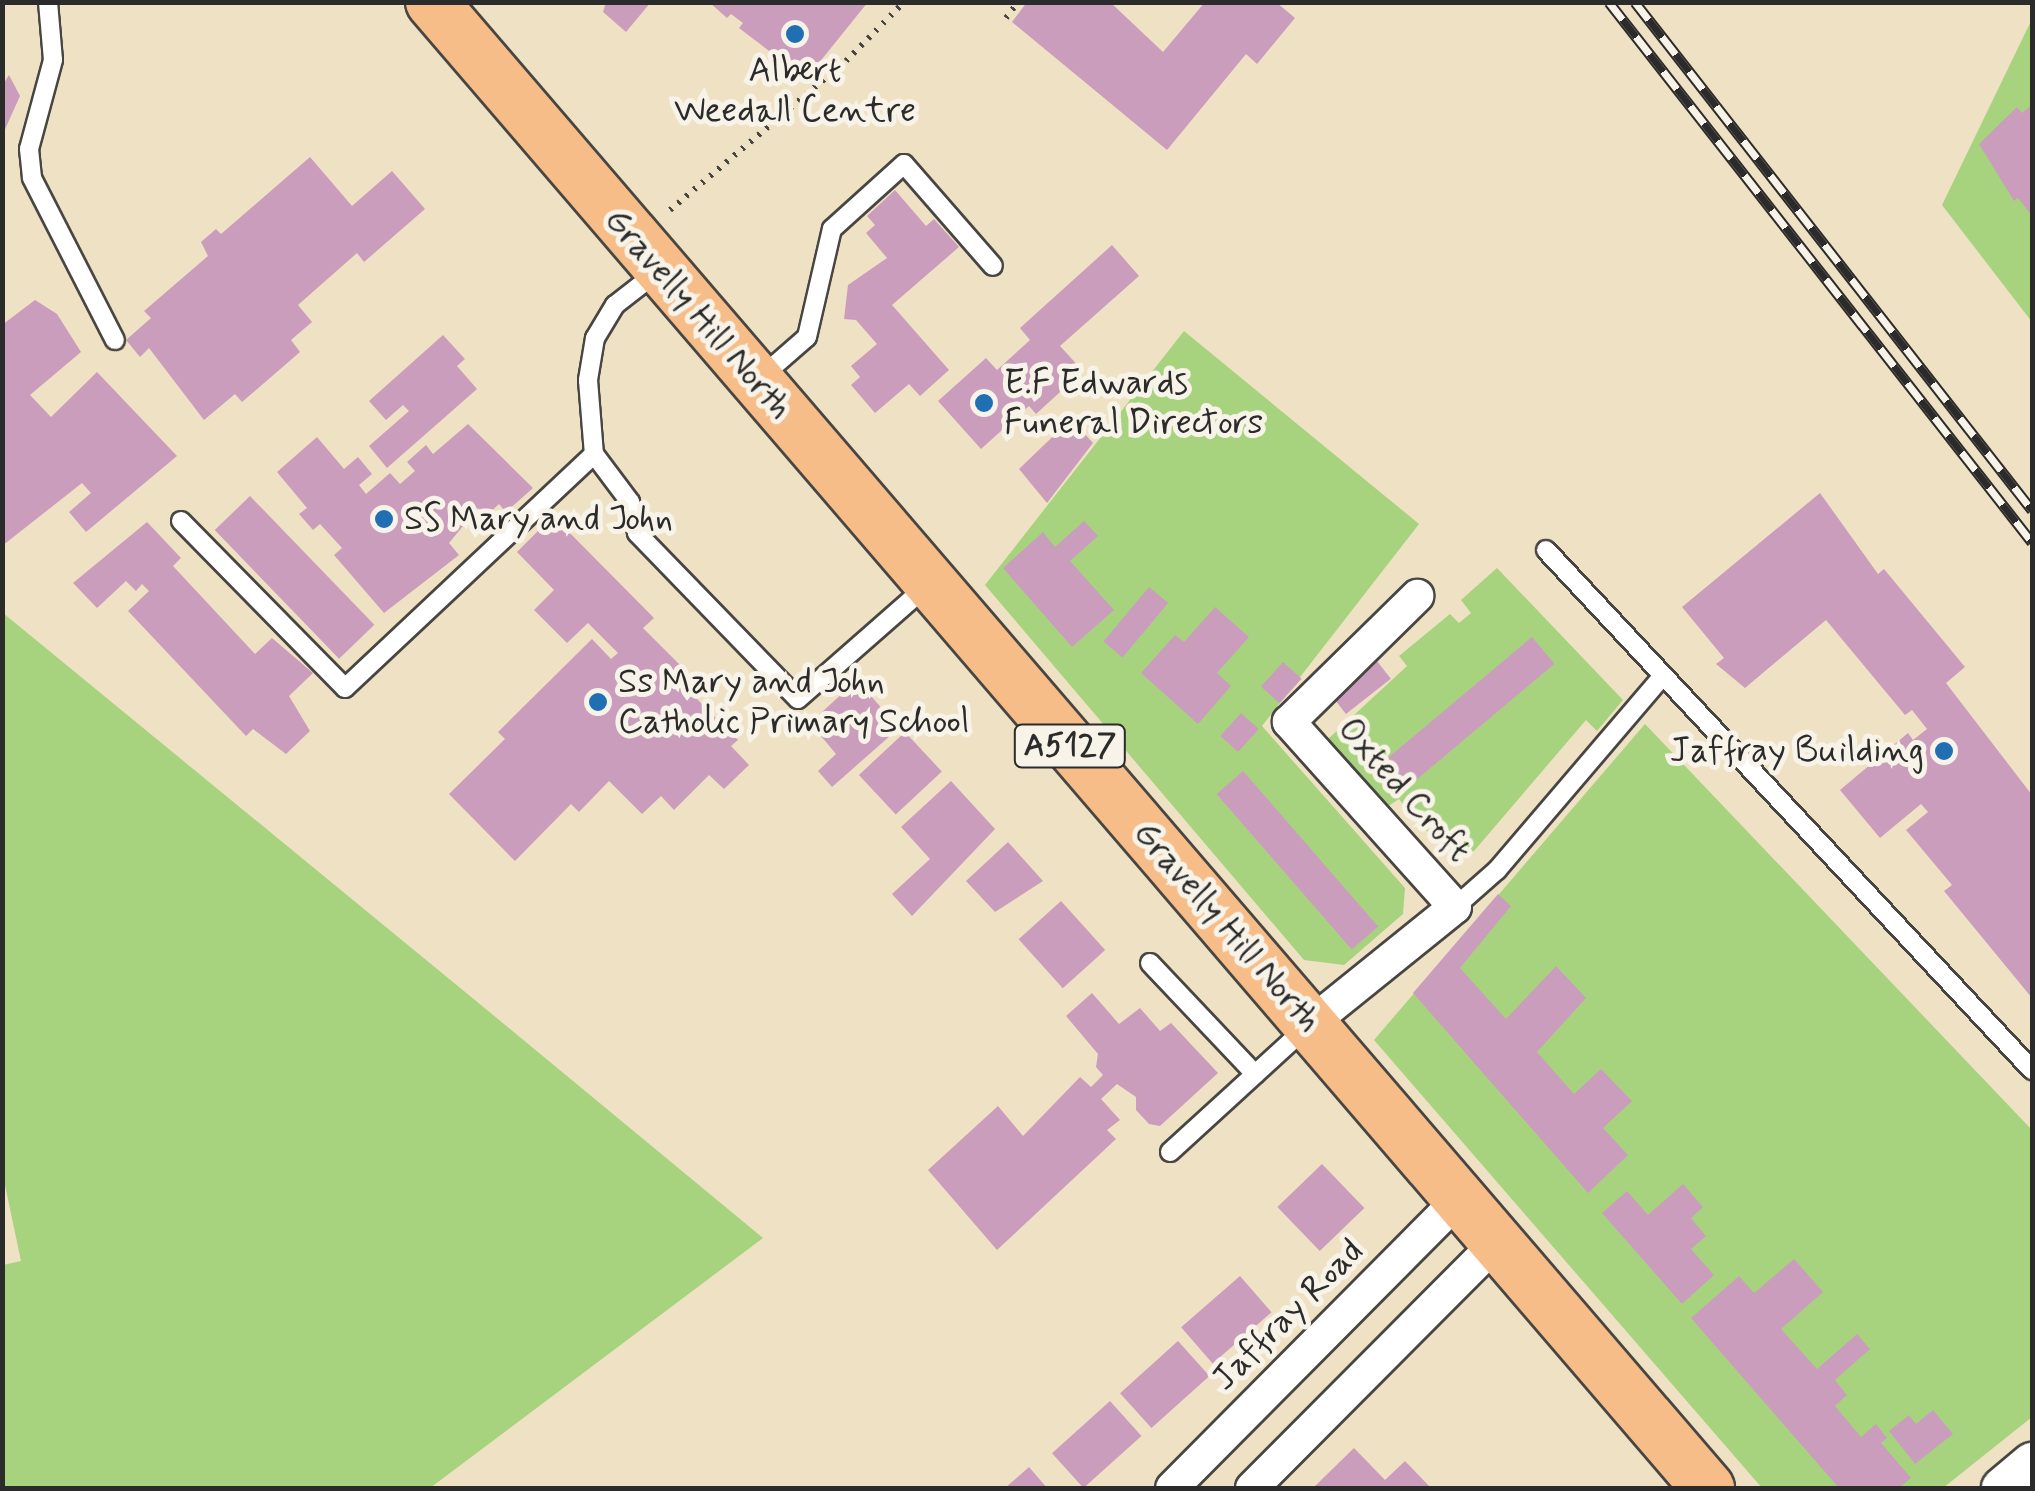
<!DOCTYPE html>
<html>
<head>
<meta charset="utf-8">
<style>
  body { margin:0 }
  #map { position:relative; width:2035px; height:1491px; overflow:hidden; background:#efe1c4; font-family:Mynerve,sans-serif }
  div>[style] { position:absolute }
  .green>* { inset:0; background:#a7d37f }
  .building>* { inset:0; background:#cb9dbd; transform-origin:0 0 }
  .path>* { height:6px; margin-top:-3px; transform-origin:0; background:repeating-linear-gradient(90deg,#484642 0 2.5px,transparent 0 10.5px) }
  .roads { filter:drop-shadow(2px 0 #484642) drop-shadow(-2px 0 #484642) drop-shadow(0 2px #484642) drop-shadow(0 -2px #484642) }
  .service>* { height:18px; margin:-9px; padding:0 9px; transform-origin:9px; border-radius:9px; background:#fff }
  .minor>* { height:32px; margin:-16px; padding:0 16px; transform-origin:16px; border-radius:16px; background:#fff }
  .tertiary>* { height:40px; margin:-20px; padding:0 20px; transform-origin:20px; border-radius:20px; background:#fff }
  .primary>* { height:52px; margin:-26px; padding:0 26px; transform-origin:26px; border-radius:26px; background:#f7bd88 }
  .rail>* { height:11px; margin-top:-5.5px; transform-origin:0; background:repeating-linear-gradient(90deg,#f7f3e8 0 22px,#2b2b2b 0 44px); box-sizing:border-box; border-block:2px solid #2b2b2b }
  .dots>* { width:28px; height:28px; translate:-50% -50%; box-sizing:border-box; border:5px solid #f7f3e8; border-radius:50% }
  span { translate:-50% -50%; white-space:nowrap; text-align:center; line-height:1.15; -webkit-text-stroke:10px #f7f3e8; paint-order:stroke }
  .shield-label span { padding:2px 8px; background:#f7f3e8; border:2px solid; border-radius:8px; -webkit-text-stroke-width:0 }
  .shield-label { font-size:32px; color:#2b2b2b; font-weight:700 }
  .poi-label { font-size:35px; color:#2b2b2b }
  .left { translate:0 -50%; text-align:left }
  .right { translate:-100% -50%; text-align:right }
  .street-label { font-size:35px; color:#2b2b2b }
  .frame { position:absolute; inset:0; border:5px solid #2b2b2b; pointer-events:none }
</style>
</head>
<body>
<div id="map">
  <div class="green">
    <div style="clip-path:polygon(2032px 19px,2032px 322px,1942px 205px)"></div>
    <div style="clip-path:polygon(1184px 331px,1419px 524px,1262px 726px,1405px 888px,1403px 914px,1344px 965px,1304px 960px,985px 585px)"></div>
    <div style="clip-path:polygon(1497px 568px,1623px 700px,1597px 731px,1586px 720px,1474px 851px,1464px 852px,1423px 829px,1399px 799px,1387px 807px,1327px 740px,1407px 666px,1399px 656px,1450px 614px,1459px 623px,1471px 613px,1461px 600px)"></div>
    <div style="clip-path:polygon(3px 613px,498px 1019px,763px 1238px,430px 1488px,3px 1488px,3px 1265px,21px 1261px,2px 1171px)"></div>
    <div style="clip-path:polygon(1645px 724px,2032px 1130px,2032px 1417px,1943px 1488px,1762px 1488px,1374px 1040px)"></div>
  </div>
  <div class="building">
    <div style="clip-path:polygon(606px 2px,651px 2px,626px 32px,603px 12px)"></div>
    <div style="clip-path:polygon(709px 2px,868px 2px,814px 69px,803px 60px,794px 70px,739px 28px,743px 23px,731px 14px,727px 18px)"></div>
    <div style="clip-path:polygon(1027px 2px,1110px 2px,1163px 52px,1205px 2px,1276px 2px,1295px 18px,1257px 64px,1246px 54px,1167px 150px,1012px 22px)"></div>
    <div style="clip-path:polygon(9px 75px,20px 96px,2px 136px,2px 86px)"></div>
    <div style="clip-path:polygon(2032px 105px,2032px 216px,2018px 198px,2014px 201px,1979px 144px,2017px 107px,2022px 113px)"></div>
    <div style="clip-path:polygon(310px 157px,352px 206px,392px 171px,425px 209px,364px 262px,357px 253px,298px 305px,312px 322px,291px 340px,300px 352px,242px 402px,235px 394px,204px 420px,149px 348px,140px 357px,126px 340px,151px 318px,144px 311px,208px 256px,201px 242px,216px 229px,221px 234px)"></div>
    <div style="clip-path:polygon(895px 190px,926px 226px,934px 219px,959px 247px,892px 305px,949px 370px,920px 396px,909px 384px,875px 413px,851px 385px,860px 377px,851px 366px,877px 344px,856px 320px,844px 319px,848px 285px,887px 258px,866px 233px,875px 225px,867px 216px)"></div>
    <div style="clip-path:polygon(1112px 245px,1139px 276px,1060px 346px,1083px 371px,1036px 414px,1029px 406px,981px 449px,938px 401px,986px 358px,997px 370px,1030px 340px,1020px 328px)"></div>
    <div style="clip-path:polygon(35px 300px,57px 314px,81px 352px,30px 395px,51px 417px,97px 372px,177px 456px,86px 532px,69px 512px,91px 493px,82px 483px,2px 546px,2px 325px)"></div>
    <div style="clip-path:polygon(443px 335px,465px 359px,457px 366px,477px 389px,387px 468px,369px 446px,409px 411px,403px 405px,386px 420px,369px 401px)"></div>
    <div style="clip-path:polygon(1071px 419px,1093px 443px,1047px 503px,1019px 469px)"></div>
    <div style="clip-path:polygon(468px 424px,533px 488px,506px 512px,499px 504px,486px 516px,478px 508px,449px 543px,459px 555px,384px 613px,334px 555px,342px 548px,320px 524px,313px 530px,299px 514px,307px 508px,277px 472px,317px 437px,344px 469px,358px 457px,372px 474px,359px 485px,366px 494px,390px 473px,400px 484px,415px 471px,407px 462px,426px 445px,433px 454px)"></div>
    <div style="clip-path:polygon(1820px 493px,1878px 574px,1884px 569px,1965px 667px,1946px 683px,2032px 795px,2032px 998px,1944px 891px,1952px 885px,1906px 830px,1928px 812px,1921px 804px,1880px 838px,1840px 790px,1908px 733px,1913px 740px,1927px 729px,1912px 710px,1905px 715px,1826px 620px,1745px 688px,1716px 664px,1724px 658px,1682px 607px)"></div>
    <div style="left:250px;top:496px;width:179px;height:49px;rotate:46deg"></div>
    <div style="clip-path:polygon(553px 516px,654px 618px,643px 628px,697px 682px,689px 691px,738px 740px,731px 746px,749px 765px,724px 789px,709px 775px,674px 810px,661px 796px,642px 814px,609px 781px,579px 812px,571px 804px,515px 861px,449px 794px,505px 739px,498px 732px,592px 639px,611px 659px,618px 653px,588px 623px,567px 643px,534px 610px,554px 590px,517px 552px)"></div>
    <div style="clip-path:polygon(1084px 521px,1098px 536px,1070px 561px,1114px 610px,1072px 647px,1003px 568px,1043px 532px,1055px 547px)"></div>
    <div style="clip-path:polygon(147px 522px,181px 558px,173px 566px,255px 654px,272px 638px,313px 673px,289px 696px,310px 731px,286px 754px,253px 729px,246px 736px,128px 611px,149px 591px,142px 584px,136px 591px,126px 581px,97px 608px,73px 583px)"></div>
    <div style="left:1149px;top:587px;width:25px;height:71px;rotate:40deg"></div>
    <div style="clip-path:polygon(1215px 607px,1249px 637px,1217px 673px,1231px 686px,1198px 724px,1141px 673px,1175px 635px,1184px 642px)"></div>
    <div style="left:1532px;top:637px;width:35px;height:206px;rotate:50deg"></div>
    <div style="left:1373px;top:656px;width:29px;height:57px;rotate:52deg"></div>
    <div style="left:1283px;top:662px;width:25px;height:33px;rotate:42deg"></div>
    <div style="clip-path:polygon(857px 680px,899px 728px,832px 787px,818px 771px,836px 754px,810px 723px)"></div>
    <div style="left:1241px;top:713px;width:24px;height:31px;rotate:42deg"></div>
    <div style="left:905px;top:732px;width:54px;height:63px;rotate:47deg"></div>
    <div style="left:1243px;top:771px;width:206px;height:35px;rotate:49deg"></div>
    <div style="clip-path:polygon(951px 781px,995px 829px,912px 916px,892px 894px,930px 859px,901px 827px)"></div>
    <div style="clip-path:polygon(1008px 842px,1043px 881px,995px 912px,966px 881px)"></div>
    <div style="clip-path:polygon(1498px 894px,1511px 906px,1460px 968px,1506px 1019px,1556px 966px,1586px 998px,1537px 1052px,1574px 1094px,1601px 1069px,1632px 1101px,1603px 1128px,1628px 1155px,1588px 1193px,1413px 993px)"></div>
    <div style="left:1061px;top:901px;width:66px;height:57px;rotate:48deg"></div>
    <div style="clip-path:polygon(1092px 993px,1119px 1024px,1140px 1008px,1160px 1031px,1171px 1023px,1218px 1073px,1160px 1126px,1149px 1124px,1136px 1110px,1136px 1097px,1117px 1084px,1101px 1099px,1120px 1120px,1107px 1130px,1116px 1139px,997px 1250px,928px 1170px,998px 1106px,1023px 1136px,1080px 1077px,1091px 1087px,1103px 1075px,1096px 1067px,1098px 1054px,1066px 1016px)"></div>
    <div style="left:1322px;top:1164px;width:61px;height:62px;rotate:46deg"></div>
    <div style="clip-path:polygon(1683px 1184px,1703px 1207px,1691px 1218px,1706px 1236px,1691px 1249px,1714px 1275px,1682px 1304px,1602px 1213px,1627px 1191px,1648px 1215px)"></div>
    <div style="clip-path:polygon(1794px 1259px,1823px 1292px,1781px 1329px,1817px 1369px,1857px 1334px,1870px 1349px,1835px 1380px,1847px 1395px,1835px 1406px,1861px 1437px,1876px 1424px,1887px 1438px,1881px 1443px,1911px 1478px,1899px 1488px,1839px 1488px,1691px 1318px,1739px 1276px,1754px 1293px)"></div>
    <div style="left:1240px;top:1276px;width:48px;height:78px;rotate:49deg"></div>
    <div style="left:1178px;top:1341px;width:47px;height:78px;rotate:48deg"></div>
    <div style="left:1110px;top:1401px;width:47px;height:78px;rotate:48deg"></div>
    <div style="clip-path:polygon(1933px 1410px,1953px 1434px,1915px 1464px,1889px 1431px,1909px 1415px,1916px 1424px)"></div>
    <div style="clip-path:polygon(1354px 1448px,1385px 1480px,1405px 1461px,1431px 1488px,1313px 1488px)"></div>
    <div style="clip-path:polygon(1029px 1467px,1047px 1488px,1005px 1488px)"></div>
  </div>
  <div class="path">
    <div style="left:1006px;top:18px;width:20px;rotate:-53deg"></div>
    <div style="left:670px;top:210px;width:231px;rotate:-40.3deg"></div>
    <div style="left:846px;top:61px;width:83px;rotate:-45.5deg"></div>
  </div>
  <div class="roads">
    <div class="service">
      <div style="left:48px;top:2px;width:58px;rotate:85.1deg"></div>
      <div style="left:53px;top:60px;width:92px;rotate:105.1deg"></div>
      <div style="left:29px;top:149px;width:29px;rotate:84deg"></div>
      <div style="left:32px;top:178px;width:182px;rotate:62.9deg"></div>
      <div style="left:660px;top:270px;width:57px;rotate:142.1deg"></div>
      <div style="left:615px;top:305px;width:39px;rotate:121deg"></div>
      <div style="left:595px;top:338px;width:43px;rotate:99.5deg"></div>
      <div style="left:588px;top:380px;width:74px;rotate:85.4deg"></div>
      <div style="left:594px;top:454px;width:60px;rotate:53.1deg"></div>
      <div style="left:630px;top:502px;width:32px;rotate:77deg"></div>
      <div style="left:637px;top:533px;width:231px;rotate:45.9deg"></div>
      <div style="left:798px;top:699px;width:174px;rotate:-41.3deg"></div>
      <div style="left:760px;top:378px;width:62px;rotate:-41.1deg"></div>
      <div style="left:807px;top:337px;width:111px;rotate:-77deg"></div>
      <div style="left:832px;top:229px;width:97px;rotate:-42.1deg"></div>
      <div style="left:904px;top:164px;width:135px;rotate:48.9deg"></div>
      <div style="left:181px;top:521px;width:234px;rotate:45.5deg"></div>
      <div style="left:345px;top:688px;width:342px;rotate:-43.2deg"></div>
      <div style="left:1546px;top:550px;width:712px;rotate:46.94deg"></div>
      <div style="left:1455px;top:907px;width:56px;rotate:-41.4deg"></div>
      <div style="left:1497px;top:870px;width:254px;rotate:-49.5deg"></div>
      <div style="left:1150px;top:963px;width:153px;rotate:46.6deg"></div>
      <div style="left:1170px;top:1152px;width:184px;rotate:-42.4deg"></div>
    </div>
    <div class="minor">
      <div style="left:1310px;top:1024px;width:186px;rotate:-38.9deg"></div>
      <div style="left:1455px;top:907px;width:249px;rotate:-131.9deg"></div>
      <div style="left:1289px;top:722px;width:180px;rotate:-44.5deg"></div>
      <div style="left:1172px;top:1488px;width:409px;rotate:-45.2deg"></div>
      <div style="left:1252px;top:1488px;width:349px;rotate:-45.1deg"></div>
    </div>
    <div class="tertiary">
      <div style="left:2002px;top:1488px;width:39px;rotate:-40deg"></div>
    </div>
    <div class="primary">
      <div style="left:432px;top:2px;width:1959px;rotate:49.35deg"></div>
    </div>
  </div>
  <div class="rail">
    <div style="left:1609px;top:2px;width:686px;rotate:51.93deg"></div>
    <div style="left:1635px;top:2px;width:645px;rotate:51.99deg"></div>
  </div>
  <div class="dots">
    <div style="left:795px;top:34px;background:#1f6fb2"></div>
    <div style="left:984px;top:403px;background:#1f6fb2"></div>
    <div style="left:384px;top:519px;background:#1f6fb2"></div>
    <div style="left:598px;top:702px;background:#1f6fb2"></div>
    <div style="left:1944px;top:751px;background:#1f6fb2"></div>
  </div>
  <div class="shield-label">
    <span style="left:1070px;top:746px">A5127</span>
  </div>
  <div class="poi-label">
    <span style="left:795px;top:91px">Albert<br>Weedall Centre</span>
    <span class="left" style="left:1004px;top:403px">E.F Edwards<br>Funeral Directors</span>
    <span class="left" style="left:404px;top:519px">SS Mary and John</span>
    <span class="left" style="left:618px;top:702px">Ss Mary and John<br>Catholic Primary School</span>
    <span class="right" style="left:1924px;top:751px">Jaffray Building</span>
  </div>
  <div class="street-label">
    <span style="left:698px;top:314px;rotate:49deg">Gravelly Hill North</span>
    <span style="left:1404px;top:790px;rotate:48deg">Oxted Croft</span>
    <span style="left:1227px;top:927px;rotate:49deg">Gravelly Hill North</span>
    <span style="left:1288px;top:1315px;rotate:-45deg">Jaffray Road</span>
  </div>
  <div class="frame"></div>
</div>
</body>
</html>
